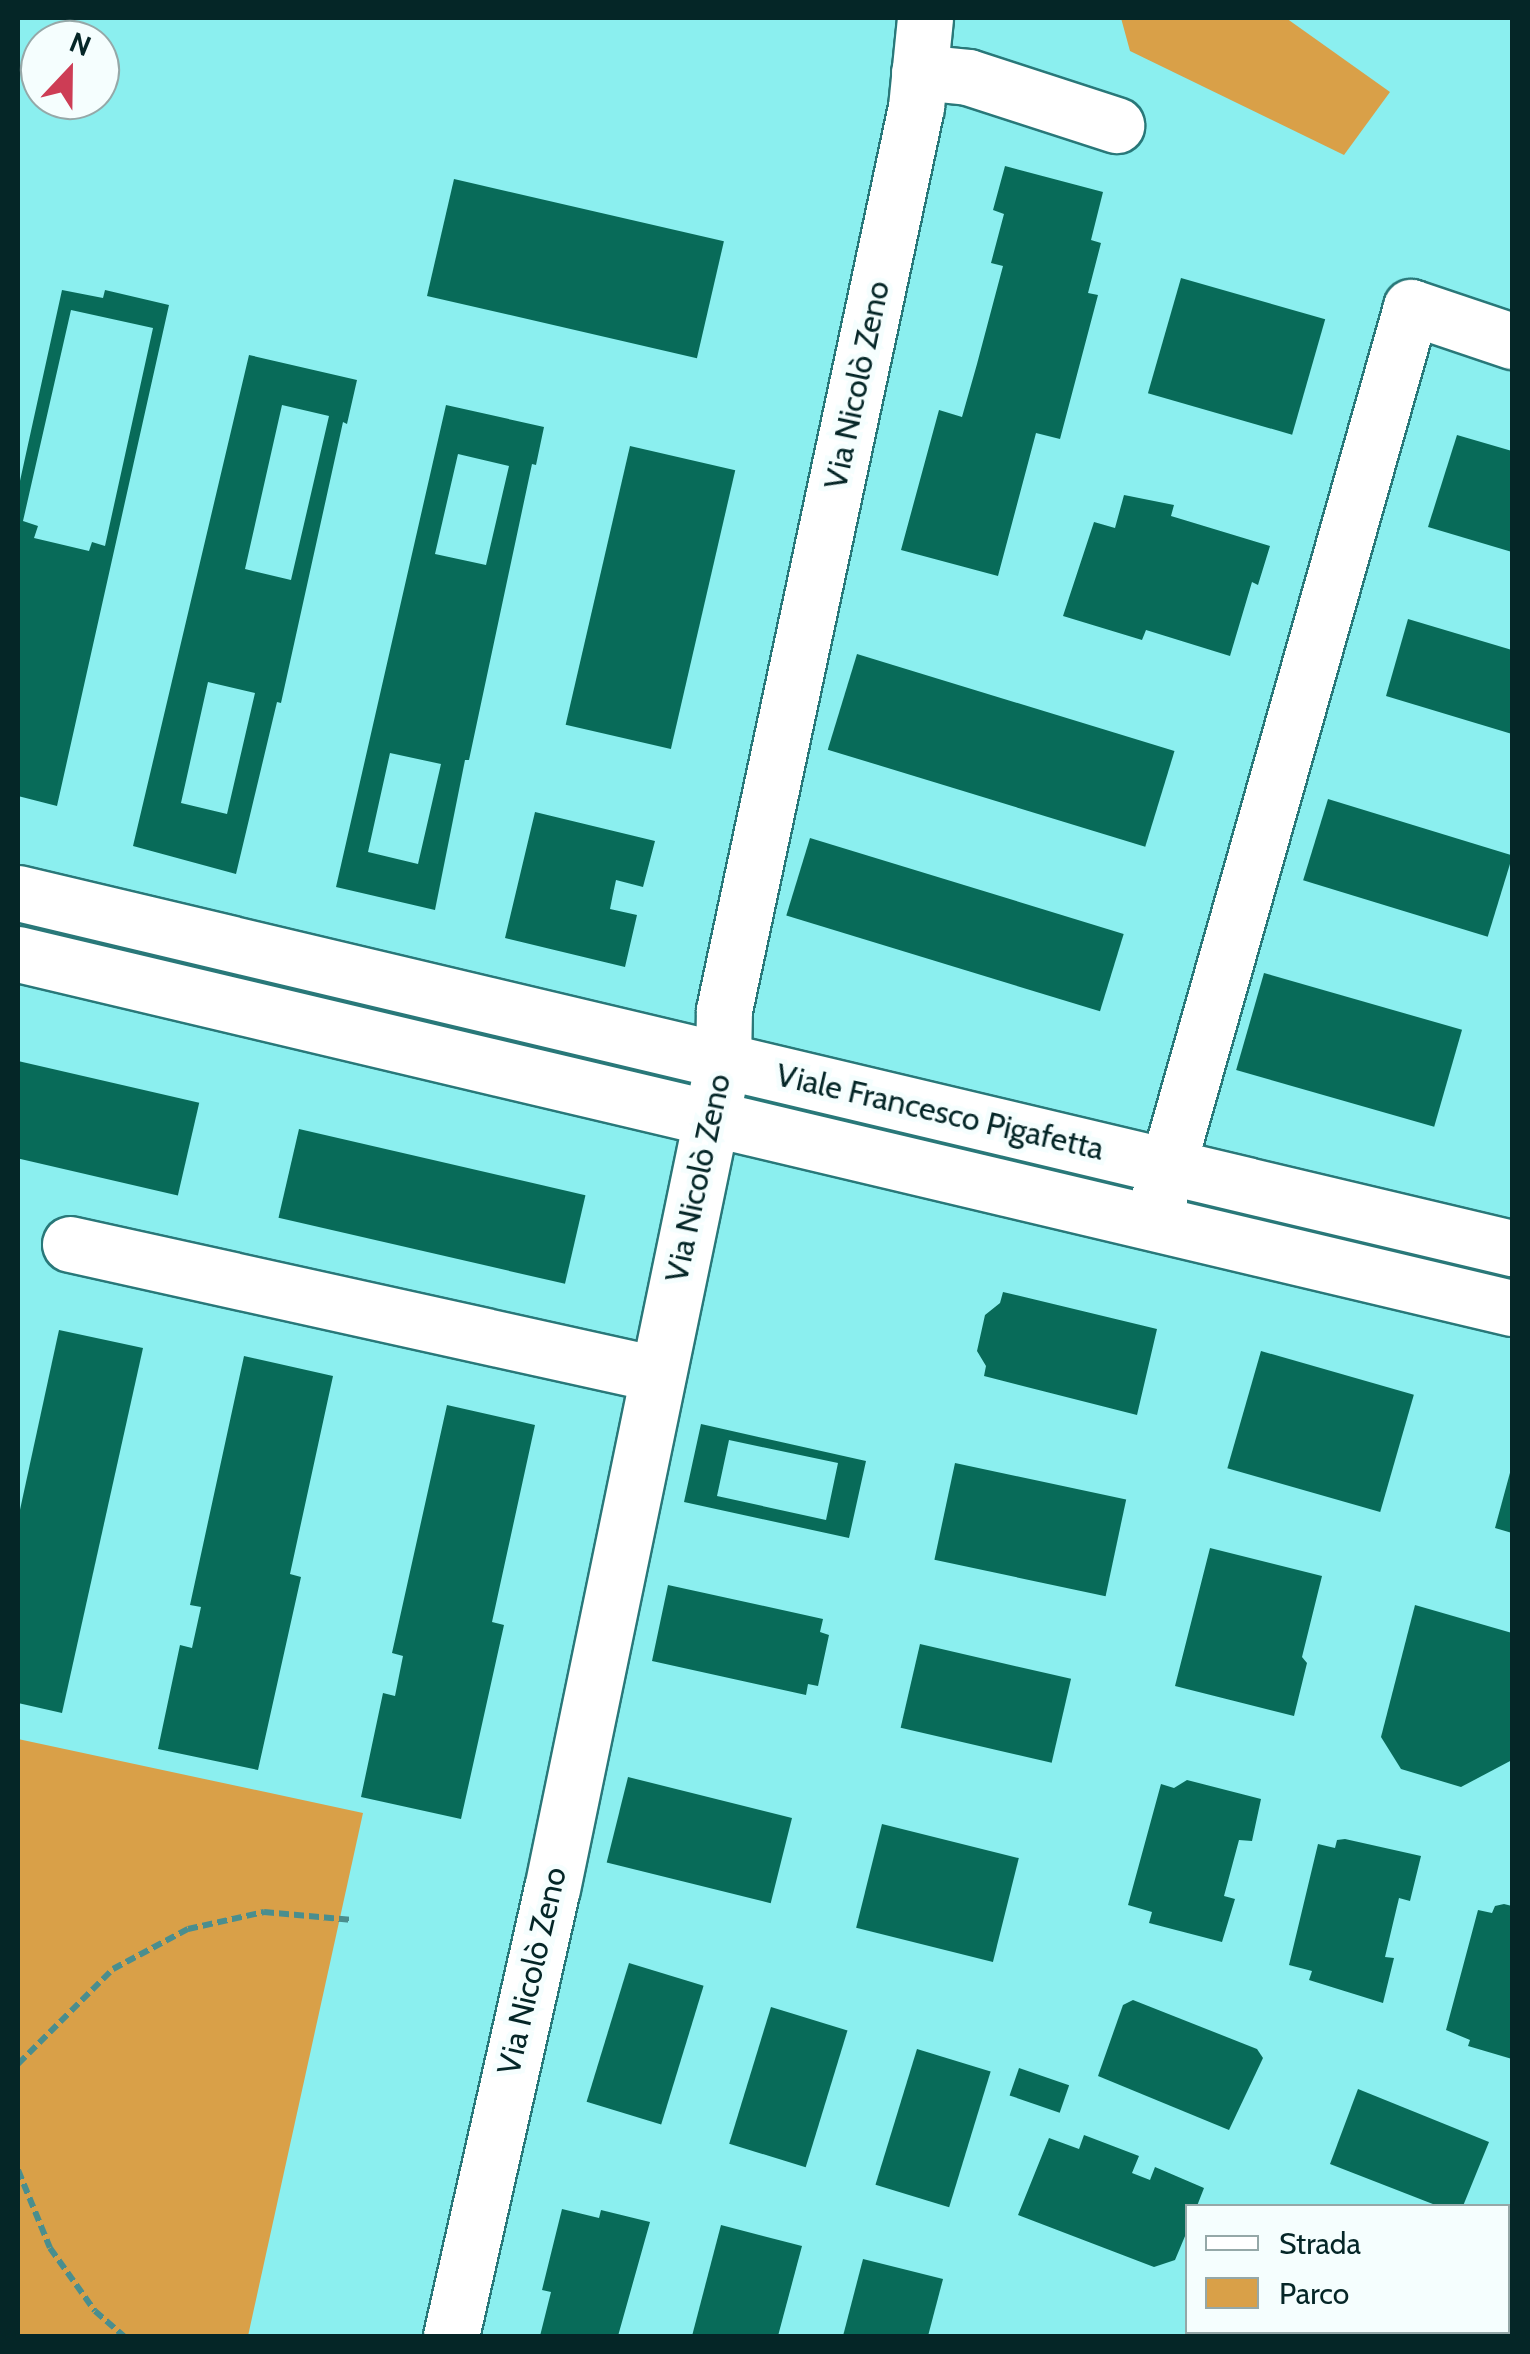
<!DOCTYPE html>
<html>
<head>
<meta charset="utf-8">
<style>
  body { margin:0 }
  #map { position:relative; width:1530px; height:2354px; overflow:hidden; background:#8befef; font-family:Cabin,sans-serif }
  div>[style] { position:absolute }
  .green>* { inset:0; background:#d9a048 }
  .building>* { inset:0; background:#086b59; transform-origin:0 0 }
  .path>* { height:6px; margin-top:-3px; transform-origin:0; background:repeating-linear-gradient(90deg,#4a8e8e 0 10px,transparent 0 15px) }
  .roads { filter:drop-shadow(2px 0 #297879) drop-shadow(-2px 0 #297879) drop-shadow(0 2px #297879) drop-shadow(0 -2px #297879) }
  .minor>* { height:55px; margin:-27.5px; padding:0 27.5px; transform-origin:27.5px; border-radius:27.5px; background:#fff }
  span { translate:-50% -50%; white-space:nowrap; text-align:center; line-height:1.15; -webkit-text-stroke:10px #f5fefe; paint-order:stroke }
  .street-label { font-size:32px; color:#052627 }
  .frame { position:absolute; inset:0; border:20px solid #052627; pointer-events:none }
  .legend { position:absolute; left:1185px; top:2204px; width:325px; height:130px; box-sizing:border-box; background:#f5fefe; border:2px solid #95a8a8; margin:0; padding:12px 18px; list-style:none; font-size:30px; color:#052627 }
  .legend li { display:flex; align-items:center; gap:20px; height:50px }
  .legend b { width:50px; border:2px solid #95a8a8 }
  .north { position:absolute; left:20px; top:20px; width:100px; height:100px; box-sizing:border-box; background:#f5fefe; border:2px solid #95a8a8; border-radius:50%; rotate:22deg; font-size:28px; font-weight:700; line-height:40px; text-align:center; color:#052627 }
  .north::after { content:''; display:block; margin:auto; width:35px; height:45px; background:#cd3d55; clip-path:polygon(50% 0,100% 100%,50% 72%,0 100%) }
</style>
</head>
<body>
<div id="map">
  <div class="green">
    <div style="clip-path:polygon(1121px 18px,1286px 18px,1390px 92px,1344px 155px,1130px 51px)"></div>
    <div style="clip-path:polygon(18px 1739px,363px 1813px,248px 2336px,18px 2336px)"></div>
  </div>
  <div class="building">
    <div style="clip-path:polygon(1005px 166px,1103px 192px,1091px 240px,1101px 243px,1088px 293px,1098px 295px,1060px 439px,1036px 433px,998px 576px,901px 550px,939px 410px,962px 417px,977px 364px,1003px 266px,991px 263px,1004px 214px,993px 210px)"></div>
    <div style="left:454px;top:179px;width:277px;height:120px;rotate:13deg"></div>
    <div style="left:1181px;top:278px;width:150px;height:120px;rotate:16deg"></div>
    <div style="clip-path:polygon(evenodd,62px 290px,103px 298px,105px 290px,169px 305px,57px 806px,18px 796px,18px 490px,62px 290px,71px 310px,153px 328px,105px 546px,92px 542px,89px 551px,34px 538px,38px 526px,23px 521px,71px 310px)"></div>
    <div style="clip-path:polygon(evenodd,249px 355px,357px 380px,347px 424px,343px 422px,281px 703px,277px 702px,236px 874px,133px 846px,249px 355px,282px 405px,329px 416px,291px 580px,245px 569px,282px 405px,249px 355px,208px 682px,255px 693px,227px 814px,181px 803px,208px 682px)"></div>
    <div style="clip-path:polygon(evenodd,446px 405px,544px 427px,536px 465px,532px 464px,469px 760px,465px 760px,435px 910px,336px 887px,446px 405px,458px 454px,509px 466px,486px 565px,435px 554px,458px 454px,446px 405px,390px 753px,441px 764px,418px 864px,368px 852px,390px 753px)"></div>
    <div style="clip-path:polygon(1457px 435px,1512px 451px,1512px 552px,1428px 527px)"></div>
    <div style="left:630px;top:446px;width:108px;height:286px;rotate:13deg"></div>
    <div style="clip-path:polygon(1124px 495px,1174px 505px,1171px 516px,1270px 546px,1258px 585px,1252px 582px,1230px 656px,1146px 630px,1142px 640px,1063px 616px,1094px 522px,1115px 528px)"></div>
    <div style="clip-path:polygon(1408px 619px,1512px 650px,1512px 734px,1386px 696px)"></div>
    <div style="left:857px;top:654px;width:332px;height:100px;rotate:17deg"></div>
    <div style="left:1328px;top:799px;width:193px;height:85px;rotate:17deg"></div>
    <div style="clip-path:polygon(535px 812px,655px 841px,643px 887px,616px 880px,613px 894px,610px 909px,637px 915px,625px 967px,505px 938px)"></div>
    <div style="left:810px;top:838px;width:328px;height:81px;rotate:17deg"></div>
    <div style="left:1264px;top:973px;width:206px;height:101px;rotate:16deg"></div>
    <div style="left:18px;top:1061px;width:186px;height:95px;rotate:13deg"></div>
    <div style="left:299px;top:1129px;width:294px;height:91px;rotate:13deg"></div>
    <div style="clip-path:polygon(1003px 1292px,1157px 1329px,1137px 1415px,984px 1376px,986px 1366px,977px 1351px,985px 1315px,1000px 1303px)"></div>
    <div style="clip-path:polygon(59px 1330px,143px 1348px,62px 1713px,18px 1703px,18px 1519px)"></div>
    <div style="left:1261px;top:1351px;width:159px;height:122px;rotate:16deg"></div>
    <div style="clip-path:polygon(244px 1356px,333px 1376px,290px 1574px,301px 1577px,258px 1770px,158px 1749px,180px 1645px,192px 1648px,201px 1607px,190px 1605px)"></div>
    <div style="clip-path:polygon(447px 1405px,535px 1425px,492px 1622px,504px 1625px,461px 1819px,361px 1797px,383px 1693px,395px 1696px,403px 1656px,392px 1653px)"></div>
    <div style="clip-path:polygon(evenodd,701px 1424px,866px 1461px,849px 1538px,684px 1502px,701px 1424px,729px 1440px,838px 1463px,826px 1520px,717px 1496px,729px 1440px)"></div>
    <div style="left:955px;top:1463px;width:175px;height:99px;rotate:12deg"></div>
    <div style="clip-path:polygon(1511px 1469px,1512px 1469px,1512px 1533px,1495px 1528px)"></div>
    <div style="clip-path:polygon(1210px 1548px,1322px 1576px,1302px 1657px,1307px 1663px,1294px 1716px,1175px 1686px)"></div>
    <div style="clip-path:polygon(668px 1585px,823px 1619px,820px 1632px,829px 1635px,818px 1686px,808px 1684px,806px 1695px,652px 1661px)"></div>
    <div style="clip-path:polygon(1415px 1605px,1512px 1633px,1512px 1760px,1461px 1787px,1401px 1769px,1381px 1737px)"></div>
    <div style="left:920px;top:1644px;width:155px;height:86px;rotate:13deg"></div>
    <div style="left:628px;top:1777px;width:169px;height:88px;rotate:14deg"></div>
    <div style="clip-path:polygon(1187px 1780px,1261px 1799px,1252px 1841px,1239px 1840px,1224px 1896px,1235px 1899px,1222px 1942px,1149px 1923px,1152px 1912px,1128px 1905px,1161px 1784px,1174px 1788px)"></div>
    <div style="left:882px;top:1824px;width:141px;height:107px;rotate:14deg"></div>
    <div style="clip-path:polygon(1345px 1839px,1421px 1856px,1410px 1901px,1399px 1898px,1385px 1957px,1394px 1958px,1383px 2003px,1309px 1980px,1312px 1971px,1289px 1965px,1318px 1844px,1335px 1848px,1337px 1840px)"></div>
    <div style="clip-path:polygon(1504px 1904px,1512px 1906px,1512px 2059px,1468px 2046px,1470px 2040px,1446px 2030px,1478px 1910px,1492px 1913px,1495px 1906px)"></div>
    <div style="left:629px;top:1963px;width:78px;height:145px;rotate:17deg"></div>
    <div style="clip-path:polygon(1133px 2000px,1257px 2049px,1263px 2058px,1229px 2130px,1098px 2076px,1123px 2005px)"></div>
    <div style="left:771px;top:2007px;width:80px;height:143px;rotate:17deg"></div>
    <div style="left:917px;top:2049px;width:77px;height:142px;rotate:17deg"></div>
    <div style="left:1019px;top:2068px;width:53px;height:29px;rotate:19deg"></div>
    <div style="clip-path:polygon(1358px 2089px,1489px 2142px,1463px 2206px,1438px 2206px,1330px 2164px)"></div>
    <div style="clip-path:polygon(1084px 2135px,1139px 2156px,1132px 2173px,1150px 2180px,1155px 2167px,1204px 2188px,1197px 2206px,1188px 2206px,1188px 2229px,1175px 2260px,1154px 2267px,1018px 2215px,1049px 2138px,1079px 2149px)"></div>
    <div style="clip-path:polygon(562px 2209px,599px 2218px,601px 2210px,650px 2222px,618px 2336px,540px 2336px,551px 2292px,542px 2290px)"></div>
    <div style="clip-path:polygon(721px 2225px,802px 2246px,778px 2336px,692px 2336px)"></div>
    <div style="clip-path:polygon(863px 2259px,943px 2279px,928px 2336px,843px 2336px)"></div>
    <div style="left:1343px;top:2332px;width:100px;height:13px"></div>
  </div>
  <div class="path">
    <div style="left:18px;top:2064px;width:134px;rotate:-45deg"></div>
    <div style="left:113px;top:1969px;width:85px;rotate:-28.1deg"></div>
    <div style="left:188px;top:1929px;width:78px;rotate:-12.6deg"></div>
    <div style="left:264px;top:1912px;width:89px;rotate:5.1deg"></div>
    <div style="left:18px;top:2170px;width:84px;rotate:67.7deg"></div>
    <div style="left:50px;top:2248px;width:77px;rotate:54.5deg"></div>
    <div style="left:95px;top:2311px;width:38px;rotate:41deg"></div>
  </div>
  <div class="roads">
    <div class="minor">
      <div style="left:919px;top:72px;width:49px;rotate:5.8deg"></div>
      <div style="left:968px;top:77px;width:156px;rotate:18deg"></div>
      <div style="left:18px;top:893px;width:1536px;rotate:13.37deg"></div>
      <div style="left:18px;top:954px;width:1535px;rotate:13.33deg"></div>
      <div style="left:1158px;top:1200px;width:928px;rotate:-74.18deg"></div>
      <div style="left:1411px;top:307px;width:107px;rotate:18.6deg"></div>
      <div style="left:70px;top:1244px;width:601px;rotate:12.49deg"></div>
      <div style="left:451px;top:2336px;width:458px;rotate:-77.3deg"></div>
      <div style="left:552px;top:1889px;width:845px;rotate:-78.33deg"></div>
      <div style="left:723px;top:1061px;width:51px;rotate:-88.9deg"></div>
      <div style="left:724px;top:1010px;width:923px;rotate:-78deg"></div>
      <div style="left:916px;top:107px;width:89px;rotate:-84.2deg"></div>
    </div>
  </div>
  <div class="street-label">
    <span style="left:857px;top:385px;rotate:-78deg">Via Nicolò Zeno</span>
    <span style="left:940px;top:1112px;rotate:13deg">Viale Francesco Pigafetta</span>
    <span style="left:698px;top:1178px;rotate:-78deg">Via Nicolò Zeno</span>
    <span style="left:532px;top:1971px;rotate:-77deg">Via Nicolò Zeno</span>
  </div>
  <div class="frame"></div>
  <ul class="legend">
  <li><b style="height:12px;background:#fff"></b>Strada</li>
  <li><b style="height:28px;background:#d9a048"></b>Parco</li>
  </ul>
  <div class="north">N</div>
</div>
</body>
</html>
